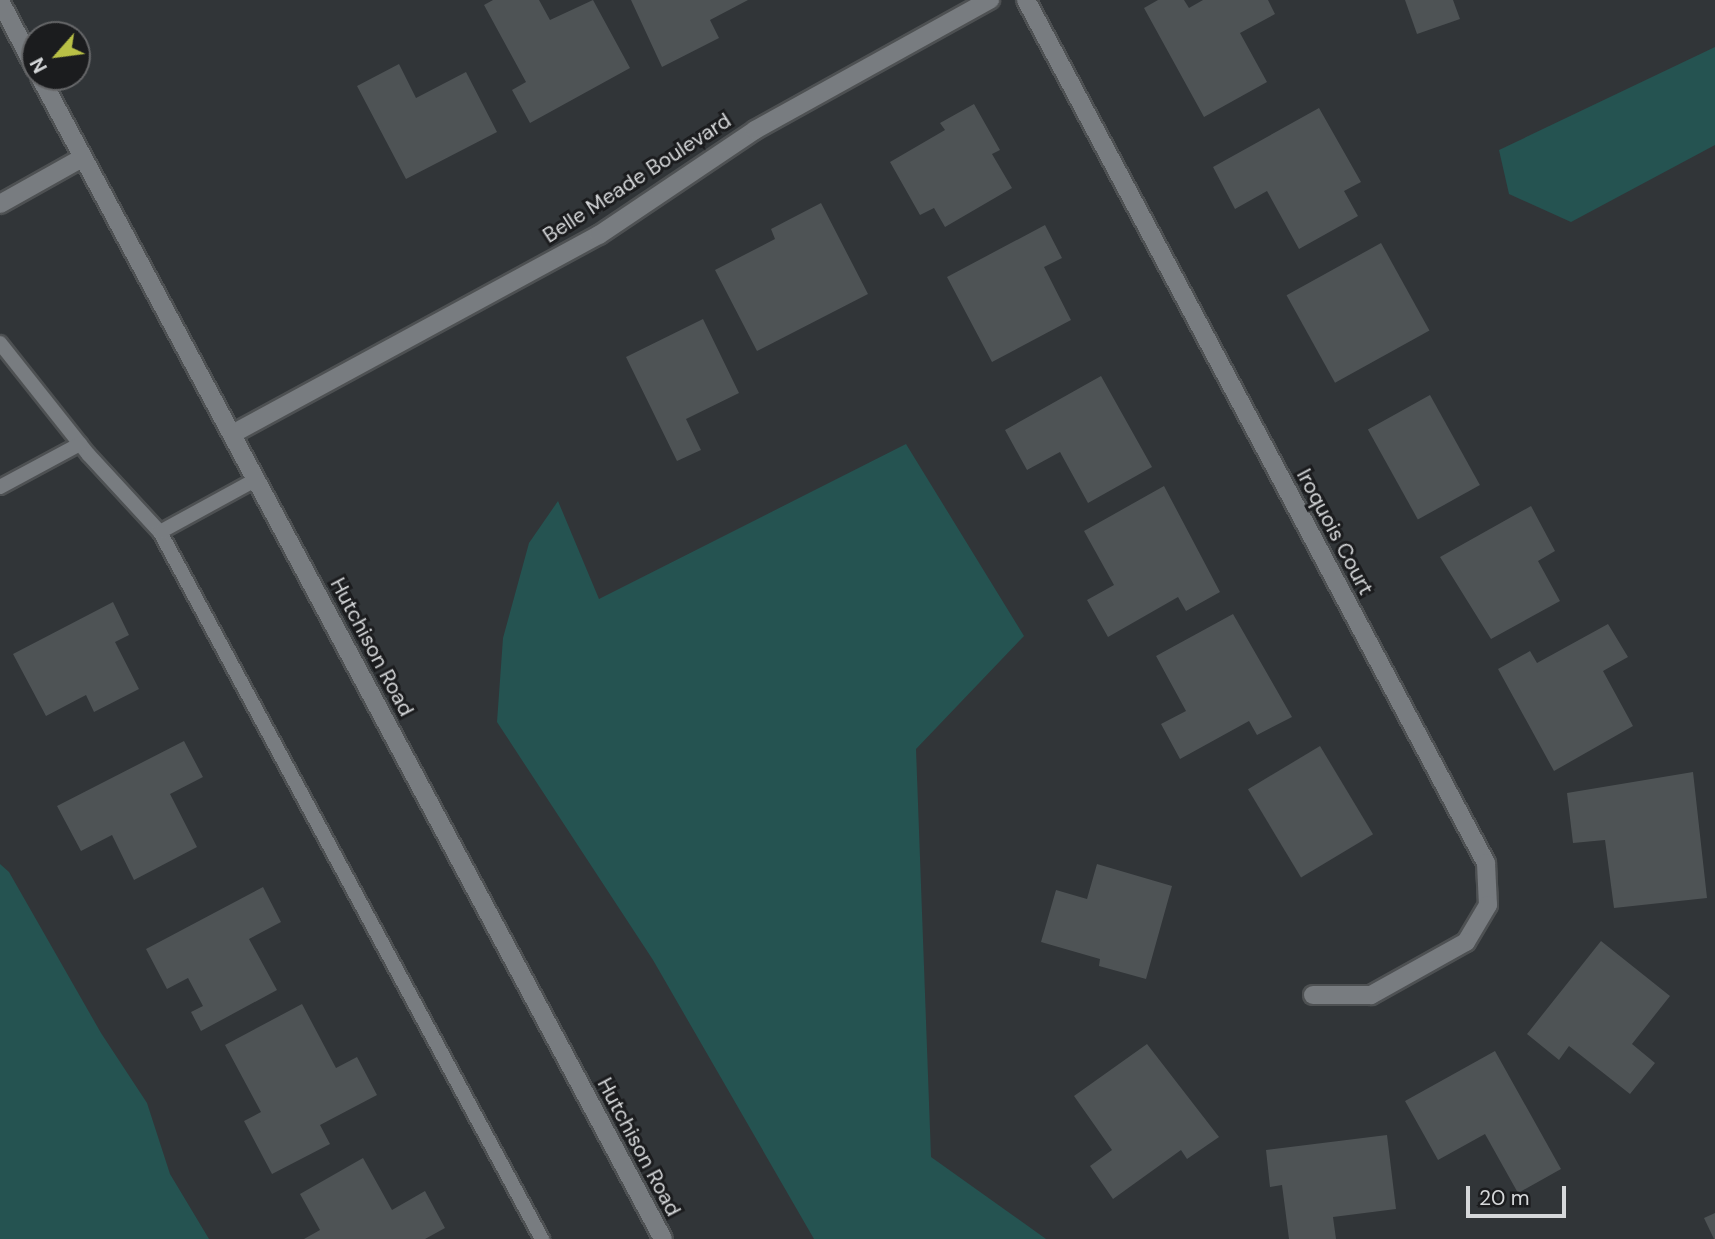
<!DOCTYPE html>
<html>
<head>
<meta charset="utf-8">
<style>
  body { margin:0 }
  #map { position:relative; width:1715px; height:1239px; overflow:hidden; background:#313538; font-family:"DM Sans",sans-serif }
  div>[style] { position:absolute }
  .water>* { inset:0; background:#255351 }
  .building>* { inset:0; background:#4e5355; transform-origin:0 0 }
  .roads { filter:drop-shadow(2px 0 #4e5153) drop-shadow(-2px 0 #4e5153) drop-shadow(0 2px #4e5153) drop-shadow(0 -2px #4e5153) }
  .lane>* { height:14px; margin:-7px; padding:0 7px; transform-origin:7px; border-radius:7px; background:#787c80 }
  .street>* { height:18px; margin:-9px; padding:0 9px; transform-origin:9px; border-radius:9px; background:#787c80 }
  .secondary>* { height:18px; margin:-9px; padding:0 9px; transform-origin:9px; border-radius:9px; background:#787c80 }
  span { translate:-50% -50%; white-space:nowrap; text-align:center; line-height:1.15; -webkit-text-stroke:6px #1b1c1e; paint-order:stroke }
  .street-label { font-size:21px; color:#d6d8da }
  .north { position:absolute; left:21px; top:21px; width:70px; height:70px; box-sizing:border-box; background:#1b1c1e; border:2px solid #666769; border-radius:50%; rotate:242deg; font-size:19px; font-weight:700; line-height:28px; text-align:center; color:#d6d8da }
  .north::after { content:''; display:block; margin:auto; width:24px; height:32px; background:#b9c046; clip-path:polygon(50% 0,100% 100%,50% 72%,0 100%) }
  .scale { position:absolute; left:1466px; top:1186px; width:100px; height:32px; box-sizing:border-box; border:4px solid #d6d8da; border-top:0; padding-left:9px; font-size:21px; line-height:24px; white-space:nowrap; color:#d6d8da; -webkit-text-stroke:5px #1b1c1e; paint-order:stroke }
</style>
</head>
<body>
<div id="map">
  <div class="water">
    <div style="clip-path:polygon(1715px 47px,1715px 145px,1571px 222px,1509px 194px,1499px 150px)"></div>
    <div style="clip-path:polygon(906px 444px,1024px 636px,916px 749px,931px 1157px,1046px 1239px,814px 1239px,653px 960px,497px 722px,503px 638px,529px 543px,558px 501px,599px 599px)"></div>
    <div style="clip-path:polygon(0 864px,9px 872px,101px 1033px,147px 1103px,170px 1174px,209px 1239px,0 1239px)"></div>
  </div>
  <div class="building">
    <div style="clip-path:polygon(493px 0,539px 0,550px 20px,593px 0,630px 68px,530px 123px,512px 90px,526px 82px,484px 5px)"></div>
    <div style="clip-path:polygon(631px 0,748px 0,710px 20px,719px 38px,662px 67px)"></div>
    <div style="clip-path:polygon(1158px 0,1184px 0,1189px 8px,1203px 0,1268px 0,1275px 14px,1240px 33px,1267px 82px,1204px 117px,1144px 8px)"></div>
    <div style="clip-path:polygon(1405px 0,1453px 0,1460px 19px,1417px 34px)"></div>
    <div style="clip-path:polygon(399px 64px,416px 98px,466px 72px,497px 132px,406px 179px,357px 86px)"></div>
    <div style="clip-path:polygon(974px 104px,1000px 150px,992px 154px,1012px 188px,945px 227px,934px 208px,920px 215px,890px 162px,945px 130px,940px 123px)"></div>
    <div style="clip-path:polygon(1319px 108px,1361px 182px,1344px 191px,1358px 216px,1299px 249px,1267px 191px,1235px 209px,1213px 167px)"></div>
    <div style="clip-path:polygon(821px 203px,868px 294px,757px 351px,715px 270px,775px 239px,771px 229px)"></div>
    <div style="clip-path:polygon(1045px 225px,1062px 258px,1044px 267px,1071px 320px,992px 362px,947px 277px)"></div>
    <div style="left:1381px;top:243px;width:100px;height:108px;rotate:61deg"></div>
    <div style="clip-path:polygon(703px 319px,739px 393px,686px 419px,701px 450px,677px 461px,626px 357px)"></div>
    <div style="clip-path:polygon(1101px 376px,1152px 467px,1088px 503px,1060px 452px,1027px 470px,1005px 430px)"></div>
    <div style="left:1430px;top:395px;width:103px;height:71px;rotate:61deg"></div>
    <div style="clip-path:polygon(1164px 486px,1220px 592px,1186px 611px,1178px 597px,1108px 637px,1087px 600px,1114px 585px,1084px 531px)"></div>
    <div style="clip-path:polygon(1531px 506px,1555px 551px,1538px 561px,1560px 601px,1491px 639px,1440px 557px)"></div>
    <div style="clip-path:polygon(113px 602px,129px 635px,115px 642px,139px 689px,94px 712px,86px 695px,46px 716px,13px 654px)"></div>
    <div style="clip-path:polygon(1233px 614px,1292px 717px,1257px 735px,1249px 721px,1180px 759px,1161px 724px,1186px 711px,1156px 656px)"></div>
    <div style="clip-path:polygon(1608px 624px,1628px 657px,1603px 671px,1633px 726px,1554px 771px,1498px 669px,1530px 651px,1537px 663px)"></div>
    <div style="clip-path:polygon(184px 741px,203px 777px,170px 794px,197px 847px,134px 880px,112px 835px,81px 851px,57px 806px)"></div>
    <div style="left:1320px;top:746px;width:103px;height:84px;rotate:59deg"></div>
    <div style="clip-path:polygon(1693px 772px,1707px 898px,1614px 908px,1605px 840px,1573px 843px,1567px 793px)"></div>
    <div style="clip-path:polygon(1097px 864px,1172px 886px,1146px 979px,1099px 966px,1100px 959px,1041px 942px,1056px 890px,1087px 899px)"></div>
    <div style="clip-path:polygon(263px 887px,281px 922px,249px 939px,277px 990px,201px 1031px,191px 1012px,203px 1006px,188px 978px,167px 989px,146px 949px)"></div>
    <div style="clip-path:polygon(1601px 941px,1670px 996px,1632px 1044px,1655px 1063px,1630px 1094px,1569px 1046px,1559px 1060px,1527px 1034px)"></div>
    <div style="clip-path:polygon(302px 1004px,336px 1068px,357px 1057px,377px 1095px,320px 1125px,330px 1144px,272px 1174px,244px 1121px,261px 1112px,225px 1045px)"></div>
    <div style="clip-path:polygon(1147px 1044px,1219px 1137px,1187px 1159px,1181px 1150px,1113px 1199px,1090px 1166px,1112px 1150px,1074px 1096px)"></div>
    <div style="clip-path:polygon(1495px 1051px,1561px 1169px,1518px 1193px,1485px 1134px,1438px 1160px,1405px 1101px)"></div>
    <div style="clip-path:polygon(1387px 1135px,1396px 1209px,1333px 1217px,1336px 1239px,1289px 1239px,1282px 1185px,1270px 1187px,1266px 1150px)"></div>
    <div style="clip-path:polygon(363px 1158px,392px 1210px,425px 1191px,445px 1228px,425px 1239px,304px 1239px,320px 1230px,300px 1194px)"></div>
    <div style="clip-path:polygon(1715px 1213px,1715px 1239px,1714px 1239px,1704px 1218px)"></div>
  </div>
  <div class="roads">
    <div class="lane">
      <div style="left:0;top:343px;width:142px;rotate:51.6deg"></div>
      <div style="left:88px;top:454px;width:106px;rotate:47.3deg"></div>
      <div style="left:160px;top:532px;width:804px;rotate:61.62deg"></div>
      <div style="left:0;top:487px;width:91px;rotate:-28.3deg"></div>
      <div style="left:160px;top:532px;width:111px;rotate:-28.7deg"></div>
    </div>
    <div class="street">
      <div style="left:1026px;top:0;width:978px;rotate:61.94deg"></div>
      <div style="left:1486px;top:863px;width:42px;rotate:87.3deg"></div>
      <div style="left:1488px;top:905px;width:43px;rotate:120.7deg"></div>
      <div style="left:1466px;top:942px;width:109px;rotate:150.8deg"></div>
      <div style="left:1371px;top:995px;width:58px;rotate:180deg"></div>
      <div style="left:0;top:204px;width:94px;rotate:-29.3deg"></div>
      <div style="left:234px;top:433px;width:415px;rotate:-28.5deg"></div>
      <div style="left:599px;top:235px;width:188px;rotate:-33.9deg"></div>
      <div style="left:755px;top:130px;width:269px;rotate:-29deg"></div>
    </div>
    <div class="secondary">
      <div style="left:0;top:1px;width:76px;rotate:62.4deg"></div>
      <div style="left:40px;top:77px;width:1318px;rotate:61.8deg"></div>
    </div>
  </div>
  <div class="street-label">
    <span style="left:637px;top:178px;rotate:-33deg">Belle Meade Boulevard</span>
    <span style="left:1335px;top:532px;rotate:62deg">Iroquois Court</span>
    <span style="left:372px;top:647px;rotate:62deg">Hutchison Road</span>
    <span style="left:639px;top:1147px;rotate:62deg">Hutchison Road</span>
  </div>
  <div class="north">N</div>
  <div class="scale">20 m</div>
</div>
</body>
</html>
